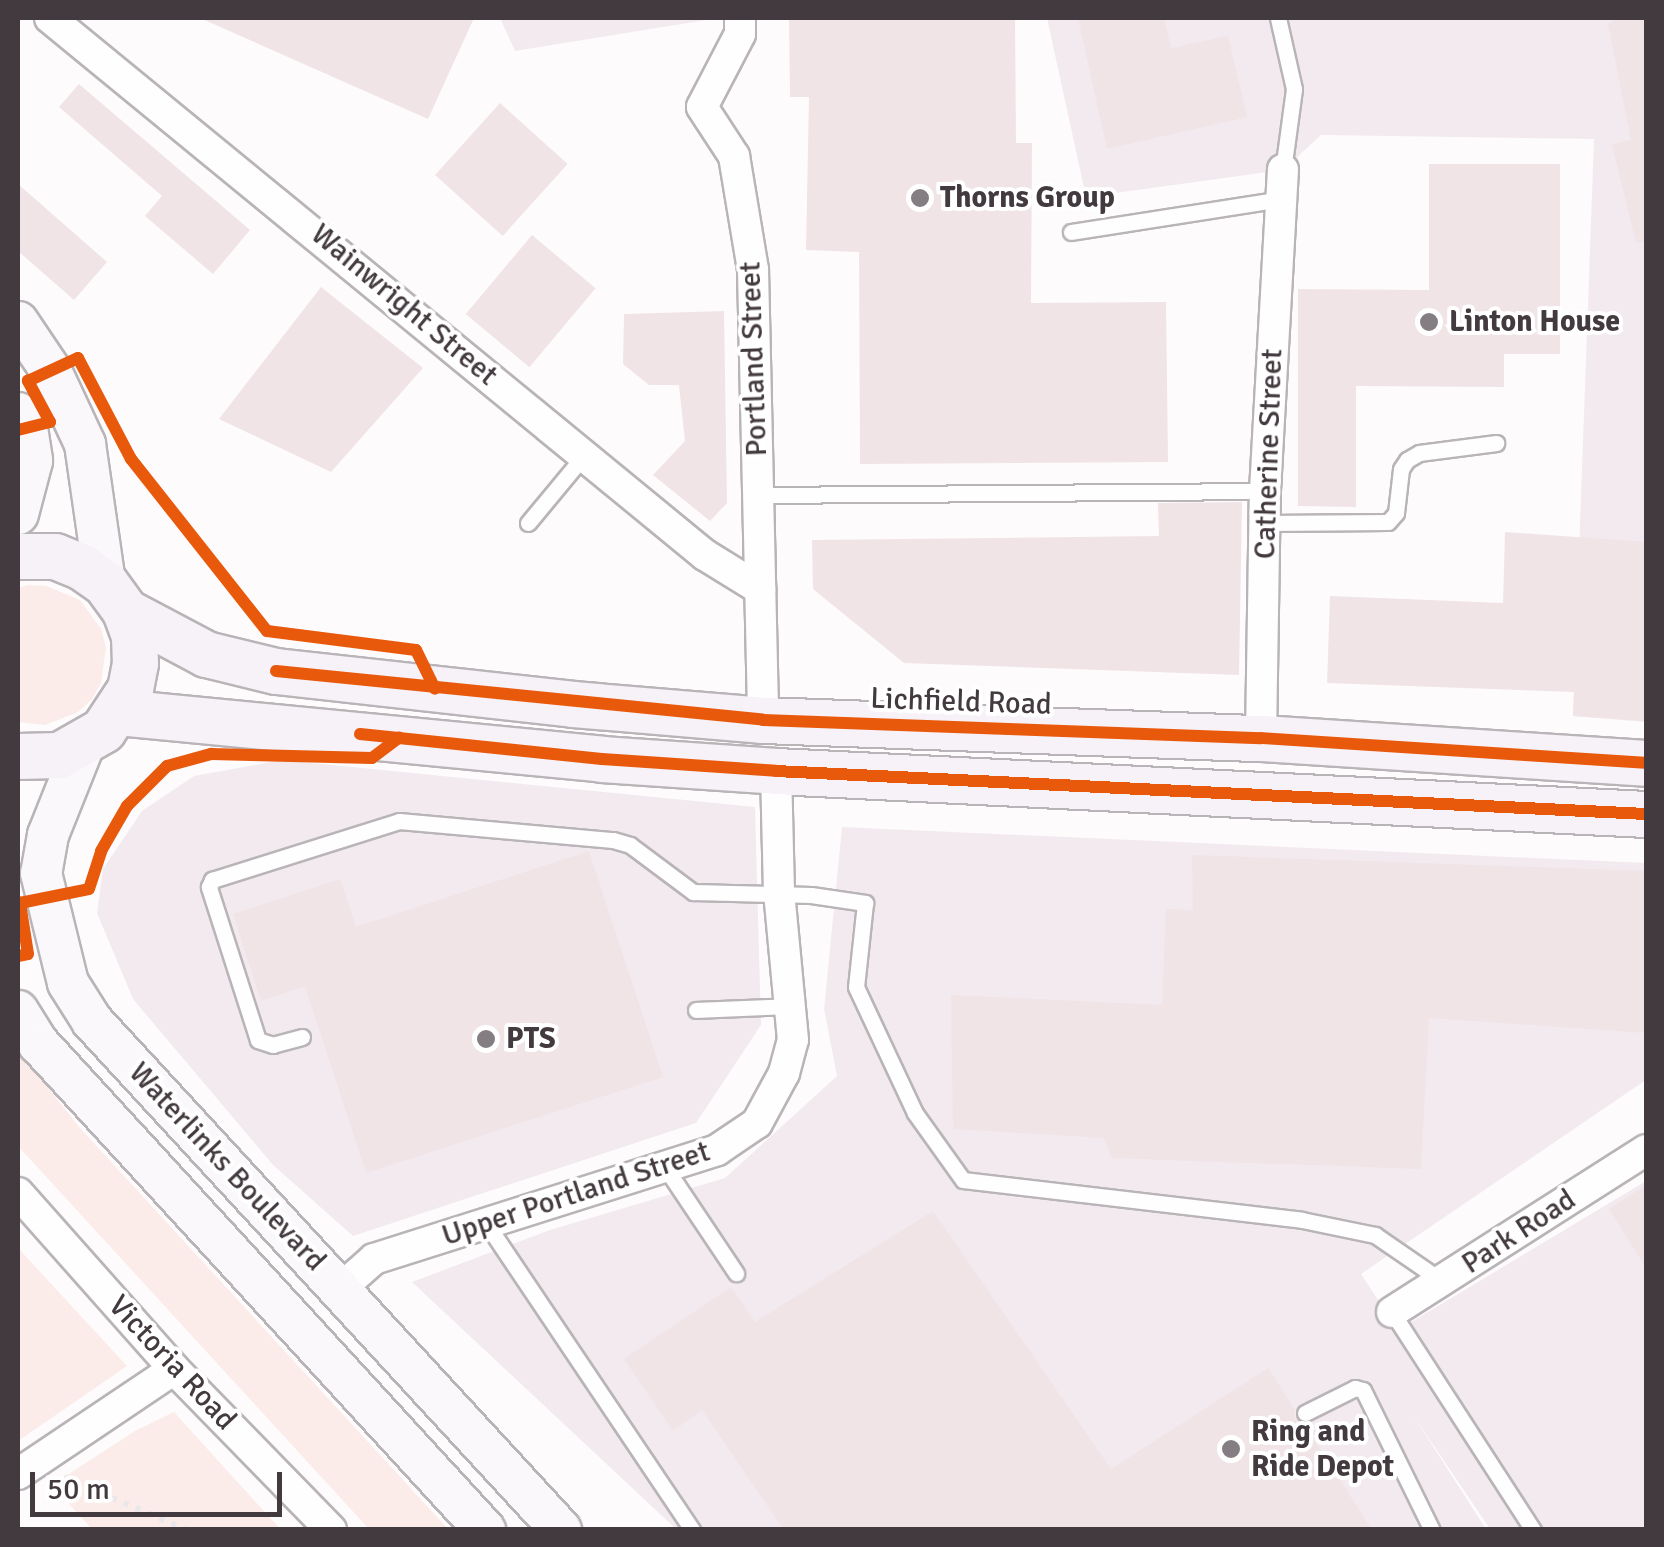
<!DOCTYPE html>
<html>
<head>
<meta charset="utf-8">
<style>
  body { margin:0 }
  #map { position:relative; width:1664px; height:1547px; overflow:hidden; background:#fefbfd; font-family:Signika,sans-serif }
  div>[style] { position:absolute }
  .built>* { inset:0; background:#f2eaef }
  .green>* { inset:0; background:#fbebe9 }
  .building>* { inset:0; background:#f0e4e7; transform-origin:0 0 }
  .path>* { height:6px; margin-top:-3px; transform-origin:0; background:repeating-linear-gradient(90deg,#e9e7e9 0 5px,transparent 0 13px) }
  .roads { filter:drop-shadow(2px 0 #b9b4b7) drop-shadow(-2px 0 #b9b4b7) drop-shadow(0 2px #b9b4b7) drop-shadow(0 -2px #b9b4b7) }
  .lane>* { height:15px; margin:-7.5px; padding:0 7.5px; transform-origin:7.5px; border-radius:7.5px; background:#fffeff }
  .street>* { height:30px; margin:-15px; padding:0 15px; transform-origin:15px; border-radius:15px; background:#fffeff }
  .secondary>* { height:40px; margin:-20px; padding:0 20px; transform-origin:20px; border-radius:20px; background:#fbf8fb }
  .primary>* { height:45px; margin:-22.5px; padding:0 22.5px; transform-origin:22.5px; border-radius:22.5px; background:#f7f2f8 }
  .cycleway>* { height:12px; margin:-6px; padding:0 6px; transform-origin:6px; border-radius:6px; background:#e8590c }
  .dots>* { width:28px; height:28px; translate:-50% -50%; box-sizing:border-box; border:5px solid #fff; border-radius:50% }
  span { translate:-50% -50%; white-space:nowrap; text-align:center; line-height:1.15; -webkit-text-stroke:8px #fff; paint-order:stroke }
  .poi-label { font-size:30px; color:#433a3f; font-weight:700 }
  .left { translate:0 -50%; text-align:left }
  .street-label { font-size:30px; color:#433a3f }
  .frame { position:absolute; inset:0; border:20px solid #433a3f; pointer-events:none }
  .scale { position:absolute; left:30px; top:1472px; width:252px; height:45px; box-sizing:border-box; border:5px solid #433a3f; border-top:0; padding-left:12px; font-size:30px; line-height:35px; white-space:nowrap; color:#433a3f; -webkit-text-stroke:8px #fff; paint-order:stroke }
</style>
</head>
<body>
<div id="map">
  <div class="built">
    <div style="clip-path:polygon(500px 18px,706px 18px,706px 20px,515px 51px)"></div>
    <div style="clip-path:polygon(1047px 18px,1646px 18px,1646px 722px,1573px 716px,1594px 139px,1321px 135px,1283px 170px,1086px 197px)"></div>
    <div style="clip-path:polygon(282px 760px,755px 807px,761px 1025px,696px 1123px,353px 1236px,273px 1165px,133px 999px,97px 913px,103px 869px,142px 811px,194px 776px)"></div>
    <div style="clip-path:polygon(842px 827px,1646px 863px,1646px 1080px,1361px 1274px,1398px 1330px,1646px 1181px,1646px 1529px,1490px 1529px,1413px 1415px,1486px 1529px,676px 1529px,412px 1282px,550px 1230px,725px 1178px,837px 1076px,824px 1009px)"></div>
  </div>
  <div class="green">
    <div style="clip-path:polygon(28px 585px,46px 586px,80px 600px,101px 629px,106px 647px,101px 683px,92px 699px,78px 712px,45px 725px,18px 722px,18px 588px)"></div>
    <div style="clip-path:polygon(18px 1049px,79px 1127px,448px 1529px,369px 1529px,18px 1146px)"></div>
    <div style="clip-path:polygon(18px 1248px,127px 1366px,18px 1441px)"></div>
    <div style="clip-path:polygon(174px 1412px,280px 1529px,92px 1529px,52px 1485px,135px 1431px)"></div>
  </div>
  <div class="building">
    <div style="clip-path:polygon(200px 18px,474px 18px,428px 119px)"></div>
    <div style="clip-path:polygon(789px 18px,1015px 18px,1016px 143px,1032px 143px,1031px 303px,1166px 302px,1168px 462px,860px 464px,859px 252px,806px 250px,809px 97px,790px 97px)"></div>
    <div style="clip-path:polygon(1078px 18px,1164px 18px,1171px 48px,1228px 36px,1247px 117px,1107px 149px)"></div>
    <div style="clip-path:polygon(1619px 18px,1646px 18px,1646px 242px,1636px 243px,1612px 144px,1631px 140px,1608px 24px)"></div>
    <div style="clip-path:polygon(79px 84px,250px 230px,213px 274px,145px 216px,162px 196px,59px 107px)"></div>
    <div style="left:500px;top:103px;width:91px;height:97px;rotate:42deg"></div>
    <div style="clip-path:polygon(1429px 164px,1560px 164px,1560px 354px,1504px 354px,1504px 387px,1356px 386px,1356px 507px,1298px 506px,1298px 289px,1429px 290px)"></div>
    <div style="clip-path:polygon(18px 184px,107px 262px,74px 300px,18px 251px)"></div>
    <div style="left:532px;top:235px;width:83px;height:103px;rotate:40deg"></div>
    <div style="clip-path:polygon(321px 287px,423px 368px,331px 472px,219px 419px)"></div>
    <div style="clip-path:polygon(724px 311px,727px 503px,710px 521px,653px 475px,685px 441px,679px 385px,649px 385px,623px 364px,624px 314px)"></div>
    <div style="clip-path:polygon(1242px 502px,1239px 675px,904px 663px,813px 589px,812px 540px,1159px 536px,1158px 503px)"></div>
    <div style="clip-path:polygon(1505px 532px,1646px 542px,1646px 721px,1573px 716px,1574px 692px,1327px 683px,1330px 596px,1503px 603px)"></div>
    <div style="clip-path:polygon(589px 851px,663px 1077px,366px 1173px,305px 986px,261px 1001px,233px 914px,340px 879px,356px 927px)"></div>
    <div style="clip-path:polygon(1192px 855px,1646px 871px,1646px 1033px,1429px 1018px,1421px 1169px,1112px 1158px,1104px 1138px,953px 1129px,951px 995px,1162px 1005px,1166px 909px,1193px 910px)"></div>
    <div style="clip-path:polygon(1646px 1185px,1646px 1268px,1609px 1209px)"></div>
    <div style="clip-path:polygon(933px 1211px,1111px 1469px,1268px 1368px,1295px 1410px,1295px 1419px,1304px 1424px,1372px 1530px,784px 1530px,702px 1410px,673px 1431px,624px 1359px,731px 1287px,755px 1322px)"></div>
  </div>
  <div class="path">
    <div style="left:64px;top:1477px;width:134px;rotate:23.3deg"></div>
  </div>
  <div class="roads">
    <div class="lane">
      <div style="left:1278px;top:18px;width:73px;rotate:77.3deg"></div>
      <div style="left:1294px;top:89px;width:82px;rotate:97.7deg"></div>
      <div style="left:1071px;top:232px;width:213px;rotate:-8.9deg"></div>
      <div style="left:758px;top:495px;width:507px;rotate:-0.45deg"></div>
      <div style="left:528px;top:523px;width:89px;rotate:-50.4deg"></div>
      <div style="left:1265px;top:523px;width:123px;rotate:-0.5deg"></div>
      <div style="left:1388px;top:522px;width:12px;rotate:-48deg"></div>
      <div style="left:1396px;top:513px;width:44px;rotate:-83.5deg"></div>
      <div style="left:1401px;top:469px;width:11px;rotate:-56deg"></div>
      <div style="left:1407px;top:460px;width:14px;rotate:-30deg"></div>
      <div style="left:1419px;top:453px;width:78px;rotate:-7.4deg"></div>
      <div style="left:696px;top:1010px;width:97px;rotate:-2.4deg"></div>
      <div style="left:302px;top:1037px;width:30px;rotate:165deg"></div>
      <div style="left:273px;top:1045px;width:16px;rotate:-162deg"></div>
      <div style="left:258px;top:1040px;width:161px;rotate:-107.8deg"></div>
      <div style="left:209px;top:887px;width:8px;rotate:-67deg"></div>
      <div style="left:212px;top:880px;width:196px;rotate:-17.5deg"></div>
      <div style="left:399px;top:821px;width:215px;rotate:5.1deg"></div>
      <div style="left:613px;top:840px;width:18px;rotate:16deg"></div>
      <div style="left:630px;top:845px;width:79px;rotate:36.7deg"></div>
      <div style="left:693px;top:892px;width:118px;rotate:1.5deg"></div>
      <div style="left:811px;top:895px;width:55px;rotate:8.4deg"></div>
      <div style="left:865px;top:903px;width:84px;rotate:96.1deg"></div>
      <div style="left:856px;top:987px;width:139px;rotate:64.9deg"></div>
      <div style="left:915px;top:1113px;width:82px;rotate:54.4deg"></div>
      <div style="left:963px;top:1180px;width:341px;rotate:6.7deg"></div>
      <div style="left:1302px;top:1220px;width:75px;rotate:11.6deg"></div>
      <div style="left:1375px;top:1235px;width:81px;rotate:34.5deg"></div>
      <div style="left:665px;top:1167px;width:128px;rotate:56.2deg"></div>
      <div style="left:486px;top:1223px;width:370px;rotate:56.1deg"></div>
      <div style="left:1392px;top:1312px;width:260px;rotate:57.1deg"></div>
      <div style="left:1305px;top:1413px;width:56px;rotate:-26.6deg"></div>
      <div style="left:1355px;top:1388px;width:8px;rotate:14deg"></div>
      <div style="left:1363px;top:1390px;width:156px;rotate:63.8deg"></div>
    </div>
    <div class="street">
      <div style="left:50px;top:18px;width:847px;rotate:39.35deg"></div>
      <div style="left:705px;top:555px;width:65px;rotate:31.7deg"></div>
      <div style="left:740px;top:18px;width:16px;rotate:90deg"></div>
      <div style="left:740px;top:34px;width:82px;rotate:117.5deg"></div>
      <div style="left:702px;top:107px;width:59px;rotate:56.9deg"></div>
      <div style="left:734px;top:156px;width:116px;rotate:80.5deg"></div>
      <div style="left:753px;top:270px;width:450px;rotate:88.7deg"></div>
      <div style="left:1261px;top:738px;width:247px;rotate:-89.1deg"></div>
      <div style="left:1265px;top:491px;width:322px;rotate:-86.8deg"></div>
      <div style="left:18px;top:1193px;width:235px;rotate:48.4deg"></div>
      <div style="left:174px;top:1369px;width:225px;rotate:45.7deg"></div>
      <div style="left:340px;top:1289px;width:45px;rotate:-41.4deg"></div>
      <div style="left:374px;top:1259px;width:360px;rotate:-17.6deg"></div>
      <div style="left:717px;top:1150px;width:48px;rotate:-34deg"></div>
      <div style="left:757px;top:1123px;width:57px;rotate:-61.6deg"></div>
      <div style="left:784px;top:1073px;width:34px;rotate:-75deg"></div>
      <div style="left:793px;top:1040px;width:148px;rotate:-95.4deg"></div>
      <div style="left:779px;top:893px;width:122px;rotate:-91.4deg"></div>
      <div style="left:1392px;top:1312px;width:301px;rotate:-32.5deg"></div>
      <div style="left:18px;top:1474px;width:188px;rotate:-33.9deg"></div>
    </div>
    <div class="secondary">
      <div style="left:18px;top:322px;width:59px;rotate:56deg"></div>
      <div style="left:51px;top:371px;width:81px;rotate:65deg"></div>
      <div style="left:85px;top:444px;width:140px;rotate:81.8deg"></div>
      <div style="left:18px;top:413px;width:17px;rotate:59deg"></div>
      <div style="left:27px;top:428px;width:33px;rotate:81deg"></div>
      <div style="left:32px;top:461px;width:55px;rotate:104.8deg"></div>
      <div style="left:84px;top:745px;width:97px;rotate:111.8deg"></div>
      <div style="left:48px;top:835px;width:39px;rotate:100deg"></div>
      <div style="left:41px;top:873px;width:113px;rotate:76.2deg"></div>
      <div style="left:68px;top:983px;width:45px;rotate:57.7deg"></div>
      <div style="left:92px;top:1021px;width:692px;rotate:47.34deg"></div>
      <div style="left:18px;top:1011px;width:39px;rotate:58deg"></div>
      <div style="left:39px;top:1044px;width:660px;rotate:47.46deg"></div>
    </div>
    <div class="primary">
      <div style="left:18px;top:556px;width:37px"></div>
      <div style="left:55px;top:556px;width:29px;rotate:22deg"></div>
      <div style="left:82px;top:567px;width:28px;rotate:35deg"></div>
      <div style="left:105px;top:583px;width:34px;rotate:54deg"></div>
      <div style="left:125px;top:611px;width:27px;rotate:70deg"></div>
      <div style="left:134px;top:636px;width:27px;rotate:88deg"></div>
      <div style="left:135px;top:663px;width:26px;rotate:101deg"></div>
      <div style="left:130px;top:689px;width:49px;rotate:123.4deg"></div>
      <div style="left:103px;top:730px;width:51px;rotate:150.4deg"></div>
      <div style="left:59px;top:755px;width:41px;rotate:178.6deg"></div>
      <div style="left:125px;top:611px;width:92px;rotate:28deg"></div>
      <div style="left:206px;top:654px;width:72px;rotate:13.7deg"></div>
      <div style="left:276px;top:671px;width:299px;rotate:6.3deg"></div>
      <div style="left:573px;top:704px;width:191px;rotate:4.8deg"></div>
      <div style="left:763px;top:720px;width:498px;rotate:2.1deg"></div>
      <div style="left:1261px;top:738px;width:386px;rotate:3.7deg"></div>
      <div style="left:118px;top:712px;width:486px;rotate:5.5deg"></div>
      <div style="left:602px;top:759px;width:174px;rotate:3.9deg"></div>
      <div style="left:776px;top:771px;width:871px;rotate:2.83deg"></div>
    </div>
  </div>
  <div class="cycleway">
    <div style="left:18px;top:430px;width:33px;rotate:-14deg"></div>
    <div style="left:50px;top:422px;width:47px;rotate:-118.2deg"></div>
    <div style="left:28px;top:381px;width:55px;rotate:-24.7deg"></div>
    <div style="left:78px;top:358px;width:114px;rotate:62.3deg"></div>
    <div style="left:131px;top:459px;width:219px;rotate:51.7deg"></div>
    <div style="left:267px;top:631px;width:150px;rotate:7.3deg"></div>
    <div style="left:416px;top:650px;width:43px;rotate:64deg"></div>
    <div style="left:276px;top:671px;width:489px;rotate:5.7deg"></div>
    <div style="left:763px;top:720px;width:498px;rotate:2.1deg"></div>
    <div style="left:1261px;top:738px;width:386px;rotate:3.7deg"></div>
    <div style="left:360px;top:734px;width:243px;rotate:5.9deg"></div>
    <div style="left:602px;top:759px;width:174px;rotate:3.9deg"></div>
    <div style="left:776px;top:771px;width:871px;rotate:2.83deg"></div>
    <div style="left:18px;top:956px;width:10px;rotate:-11deg"></div>
    <div style="left:28px;top:954px;width:52px;rotate:-98.9deg"></div>
    <div style="left:20px;top:903px;width:70px;rotate:-11.5deg"></div>
    <div style="left:89px;top:889px;width:40px;rotate:-72deg"></div>
    <div style="left:101px;top:851px;width:52px;rotate:-60deg"></div>
    <div style="left:127px;top:806px;width:57px;rotate:-45deg"></div>
    <div style="left:167px;top:766px;width:46px;rotate:-15.3deg"></div>
    <div style="left:211px;top:754px;width:161px;rotate:1.4deg"></div>
    <div style="left:372px;top:758px;width:34px;rotate:-37deg"></div>
  </div>
  <div class="dots">
    <div style="left:920px;top:198px;background:#847e82"></div>
    <div style="left:1429px;top:322px;background:#847e82"></div>
    <div style="left:486px;top:1039px;background:#847e82"></div>
    <div style="left:1231px;top:1449px;background:#847e82"></div>
  </div>
  <div class="poi-label">
    <span class="left" style="left:940px;top:198px">Thorns Group</span>
    <span class="left" style="left:1449px;top:322px">Linton House</span>
    <span class="left" style="left:506px;top:1039px">PTS</span>
    <span class="left" style="left:1251px;top:1449px">Ring and<br>Ride Depot</span>
  </div>
  <div class="street-label">
    <span style="left:404px;top:305px;rotate:40deg">Wainwright Street</span>
    <span style="left:754px;top:359px;rotate:-92deg">Portland Street</span>
    <span style="left:1269px;top:454px;rotate:-88deg">Catherine Street</span>
    <span style="left:961px;top:702px;rotate:2deg">Lichfield Road</span>
    <span style="left:227px;top:1167px;rotate:47deg">Waterlinks Boulevard</span>
    <span style="left:576px;top:1194px;rotate:-18deg">Upper Portland Street</span>
    <span style="left:1519px;top:1232px;rotate:-33deg">Park Road</span>
    <span style="left:172px;top:1363px;rotate:47deg">Victoria Road</span>
  </div>
  <div class="frame"></div>
  <div class="scale">50 m</div>
</div>
</body>
</html>
